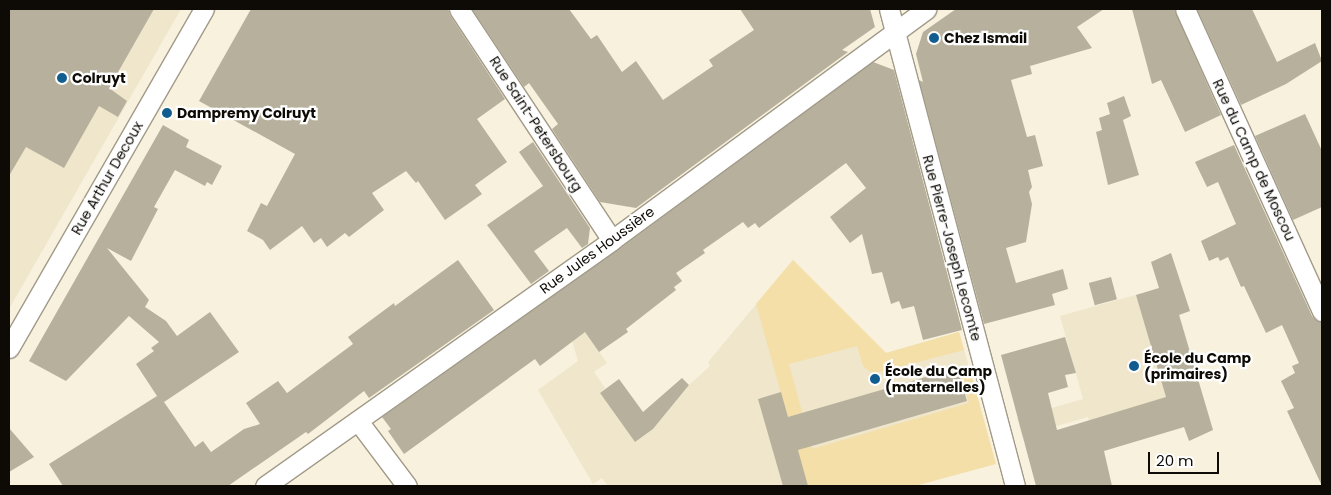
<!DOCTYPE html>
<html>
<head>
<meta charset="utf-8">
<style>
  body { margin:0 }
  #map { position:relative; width:1331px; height:495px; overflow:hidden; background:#f8f1dd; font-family:Poppins,sans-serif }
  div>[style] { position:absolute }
  .built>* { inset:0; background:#efe6cb }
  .green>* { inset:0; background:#f3dfa7 }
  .building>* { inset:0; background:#b7b09d; transform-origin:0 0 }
  .roads { filter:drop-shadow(1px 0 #a19a88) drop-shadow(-1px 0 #a19a88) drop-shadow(0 1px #a19a88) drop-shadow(0 -1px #a19a88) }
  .minor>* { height:19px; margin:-9.5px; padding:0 9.5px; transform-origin:9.5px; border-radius:9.5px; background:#fff }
  .dots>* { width:14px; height:14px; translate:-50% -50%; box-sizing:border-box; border:2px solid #fefefe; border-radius:50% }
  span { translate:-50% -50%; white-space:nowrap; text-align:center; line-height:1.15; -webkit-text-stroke:4.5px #fefefe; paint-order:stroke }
  .poi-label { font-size:14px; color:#0e0b06; font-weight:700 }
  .left { translate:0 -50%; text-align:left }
  .street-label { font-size:14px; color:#0e0b06 }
  .frame { position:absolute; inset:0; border:10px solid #0e0b06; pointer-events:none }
  .scale { position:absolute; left:1148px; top:452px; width:71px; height:22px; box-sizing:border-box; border:2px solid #0e0b06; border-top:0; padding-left:6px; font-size:15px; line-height:18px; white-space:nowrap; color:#0e0b06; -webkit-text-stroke:4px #fefefe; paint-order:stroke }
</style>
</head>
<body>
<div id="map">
  <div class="built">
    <div style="clip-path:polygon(9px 9px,181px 9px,9px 309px)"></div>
    <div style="clip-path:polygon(793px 260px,886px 353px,959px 332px,988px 435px,807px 486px,759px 399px,784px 486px,608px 486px,602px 478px,593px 484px,538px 390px,578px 361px,569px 331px,546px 299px,557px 292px,607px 363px,594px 372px,605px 388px,600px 393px,635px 442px,654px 428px,690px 384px,710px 366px,708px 362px)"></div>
    <div style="clip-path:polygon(1171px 285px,1210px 420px,1098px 452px,1088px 417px,1022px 436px,1017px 418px,1083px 399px,1060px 316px)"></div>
  </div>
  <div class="green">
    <div style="clip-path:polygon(793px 260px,886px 353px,959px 332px,964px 350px,876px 373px,871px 372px,863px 366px,857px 346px,789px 364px,812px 449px,969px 403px,959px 369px,969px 366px,996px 464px,915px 486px,807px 486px,756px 304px)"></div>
  </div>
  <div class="building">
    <div style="clip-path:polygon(9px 9px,154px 9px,109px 88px,127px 101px,118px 117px,99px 106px,64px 168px,26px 147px,9px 176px)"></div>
    <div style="clip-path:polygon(251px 9px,448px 9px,450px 15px,505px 99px,477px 119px,507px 162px,475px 185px,482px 194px,445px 220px,418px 181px,416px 183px,406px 171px,372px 193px,384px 210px,349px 237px,345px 233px,327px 247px,321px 238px,314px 243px,302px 226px,270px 250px,263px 240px,247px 231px,261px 203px,267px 206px,295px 154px,199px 101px)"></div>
    <div style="clip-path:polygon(472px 9px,569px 9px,591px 39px,597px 35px,622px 72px,636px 61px,663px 100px,713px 66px,709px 60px,754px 30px,740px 9px,870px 9px,875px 27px,842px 50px,848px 52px,636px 208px,600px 202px,552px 129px,558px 124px,529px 83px,524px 87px)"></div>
    <div style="clip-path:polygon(956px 9px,1104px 9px,1077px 27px,1092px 48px,1030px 66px,1032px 74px,1011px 80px,1027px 137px,1035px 135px,1043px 166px,1028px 170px,1032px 187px,1029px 192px,1032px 204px,1026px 242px,1006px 248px,1016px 283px,1063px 269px,1068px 289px,1052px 294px,1055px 305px,984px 324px,919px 80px,923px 82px,916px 54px,923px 32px)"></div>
    <div style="clip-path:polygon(1132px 9px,1174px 9px,1221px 115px,1185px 132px,1161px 80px,1152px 84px)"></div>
    <div style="clip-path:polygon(1197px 9px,1252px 9px,1277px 62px,1315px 43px,1322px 61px,1286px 84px,1241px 105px)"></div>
    <div style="clip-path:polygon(873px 62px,894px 70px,962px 330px,923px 340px,914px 306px,902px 309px,899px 301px,891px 304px,882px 272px,872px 274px,862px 234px,850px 243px,830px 217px,866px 188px,846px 163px,759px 228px,755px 223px,748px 228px,743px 222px,703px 250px,705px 253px,676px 273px,682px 281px,674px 287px,676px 290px,626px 329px,628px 332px,599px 352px,585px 332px,540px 366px,535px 359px,404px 454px,388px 431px,391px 429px,382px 417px,619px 249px)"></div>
    <div style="clip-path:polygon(1124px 96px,1131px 116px,1123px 120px,1139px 175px,1108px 185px,1096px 132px,1102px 130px,1099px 118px,1110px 114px,1107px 103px)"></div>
    <div style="clip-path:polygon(1305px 114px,1322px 151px,1322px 207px,1293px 220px,1255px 136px)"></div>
    <div style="clip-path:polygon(163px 125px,189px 140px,186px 147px,222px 166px,212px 185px,207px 182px,205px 186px,175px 170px,154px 207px,158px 209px,131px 261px,107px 248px,149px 300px,145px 307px,166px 321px,177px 336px,210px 312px,239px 352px,164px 402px,195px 447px,203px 441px,211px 452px,244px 429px,260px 424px,246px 403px,278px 381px,287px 393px,353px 344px,348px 337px,394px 303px,395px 306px,458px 260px,494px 310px,369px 398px,364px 391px,308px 434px,306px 432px,228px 486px,63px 486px,49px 464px,157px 396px,136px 364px,154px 351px,151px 348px,159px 342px,129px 316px,66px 381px,29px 361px)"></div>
    <div style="clip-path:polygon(533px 142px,590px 228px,588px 244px,582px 248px,567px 228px,534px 251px,549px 271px,531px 284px,487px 225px,543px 186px,519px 152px)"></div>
    <div style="clip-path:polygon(1234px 145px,1312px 316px,1316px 320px,1322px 322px,1322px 486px,1287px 411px,1294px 408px,1281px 381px,1295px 373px,1292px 366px,1299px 363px,1282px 325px,1266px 333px,1244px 286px,1241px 287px,1228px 257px,1220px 261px,1218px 257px,1209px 261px,1201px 241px,1236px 224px,1218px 182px,1207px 187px,1195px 162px)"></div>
    <div style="clip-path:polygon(1171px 253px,1190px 311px,1179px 315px,1213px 430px,1189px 441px,1184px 427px,1104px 451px,1112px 486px,1036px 486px,1001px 355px,1065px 337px,1076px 373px,1065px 375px,1068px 387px,1048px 393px,1057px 430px,1166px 397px,1136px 295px,1159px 288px,1151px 262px)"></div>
    <div style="left:1111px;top:277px;width:23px;height:23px;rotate:75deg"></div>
    <div style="clip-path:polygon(957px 368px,967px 401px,798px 450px,808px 486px,783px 486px,758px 399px,781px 392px,788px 417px)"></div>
    <div style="clip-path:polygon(682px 378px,689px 385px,653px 429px,635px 442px,600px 393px,619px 379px,643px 412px)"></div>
    <div style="clip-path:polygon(9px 428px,34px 457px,9px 472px)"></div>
  </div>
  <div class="roads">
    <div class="minor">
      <div style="left:459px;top:9px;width:277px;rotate:56.5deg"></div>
      <div style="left:889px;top:9px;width:493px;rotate:75.2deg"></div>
      <div style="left:1185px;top:9px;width:332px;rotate:65.6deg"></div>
      <div style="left:9px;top:348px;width:391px;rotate:-60.1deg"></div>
      <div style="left:358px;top:421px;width:81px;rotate:53deg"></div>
      <div style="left:265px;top:486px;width:425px;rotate:-35.3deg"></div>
      <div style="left:612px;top:240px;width:390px;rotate:-36.3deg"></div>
    </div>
  </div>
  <div class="dots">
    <div style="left:934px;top:38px;background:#115d90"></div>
    <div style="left:62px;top:78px;background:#115d90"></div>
    <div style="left:167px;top:113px;background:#115d90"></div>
    <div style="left:1134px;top:366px;background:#115d90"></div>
    <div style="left:875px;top:379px;background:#115d90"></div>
  </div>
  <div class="poi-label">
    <span class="left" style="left:944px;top:38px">Chez Ismail</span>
    <span class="left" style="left:72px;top:78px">Colruyt</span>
    <span class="left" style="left:177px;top:113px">Dampremy Colruyt</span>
    <span class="left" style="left:1144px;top:366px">École du Camp<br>(primaires)</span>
    <span class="left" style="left:885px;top:379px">École du Camp<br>(maternelles)</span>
  </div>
  <div class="street-label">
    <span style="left:536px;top:124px;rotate:57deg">Rue Saint-Petersbourg</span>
    <span style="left:1254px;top:160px;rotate:65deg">Rue du Camp de Moscou</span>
    <span style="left:107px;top:178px;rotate:-60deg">Rue Arthur Decoux</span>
    <span style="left:952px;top:248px;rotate:75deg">Rue Pierre-Joseph Lecomte</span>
    <span style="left:597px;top:250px;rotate:-36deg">Rue Jules Houssière</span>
  </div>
  <div class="frame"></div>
  <div class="scale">20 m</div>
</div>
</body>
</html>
